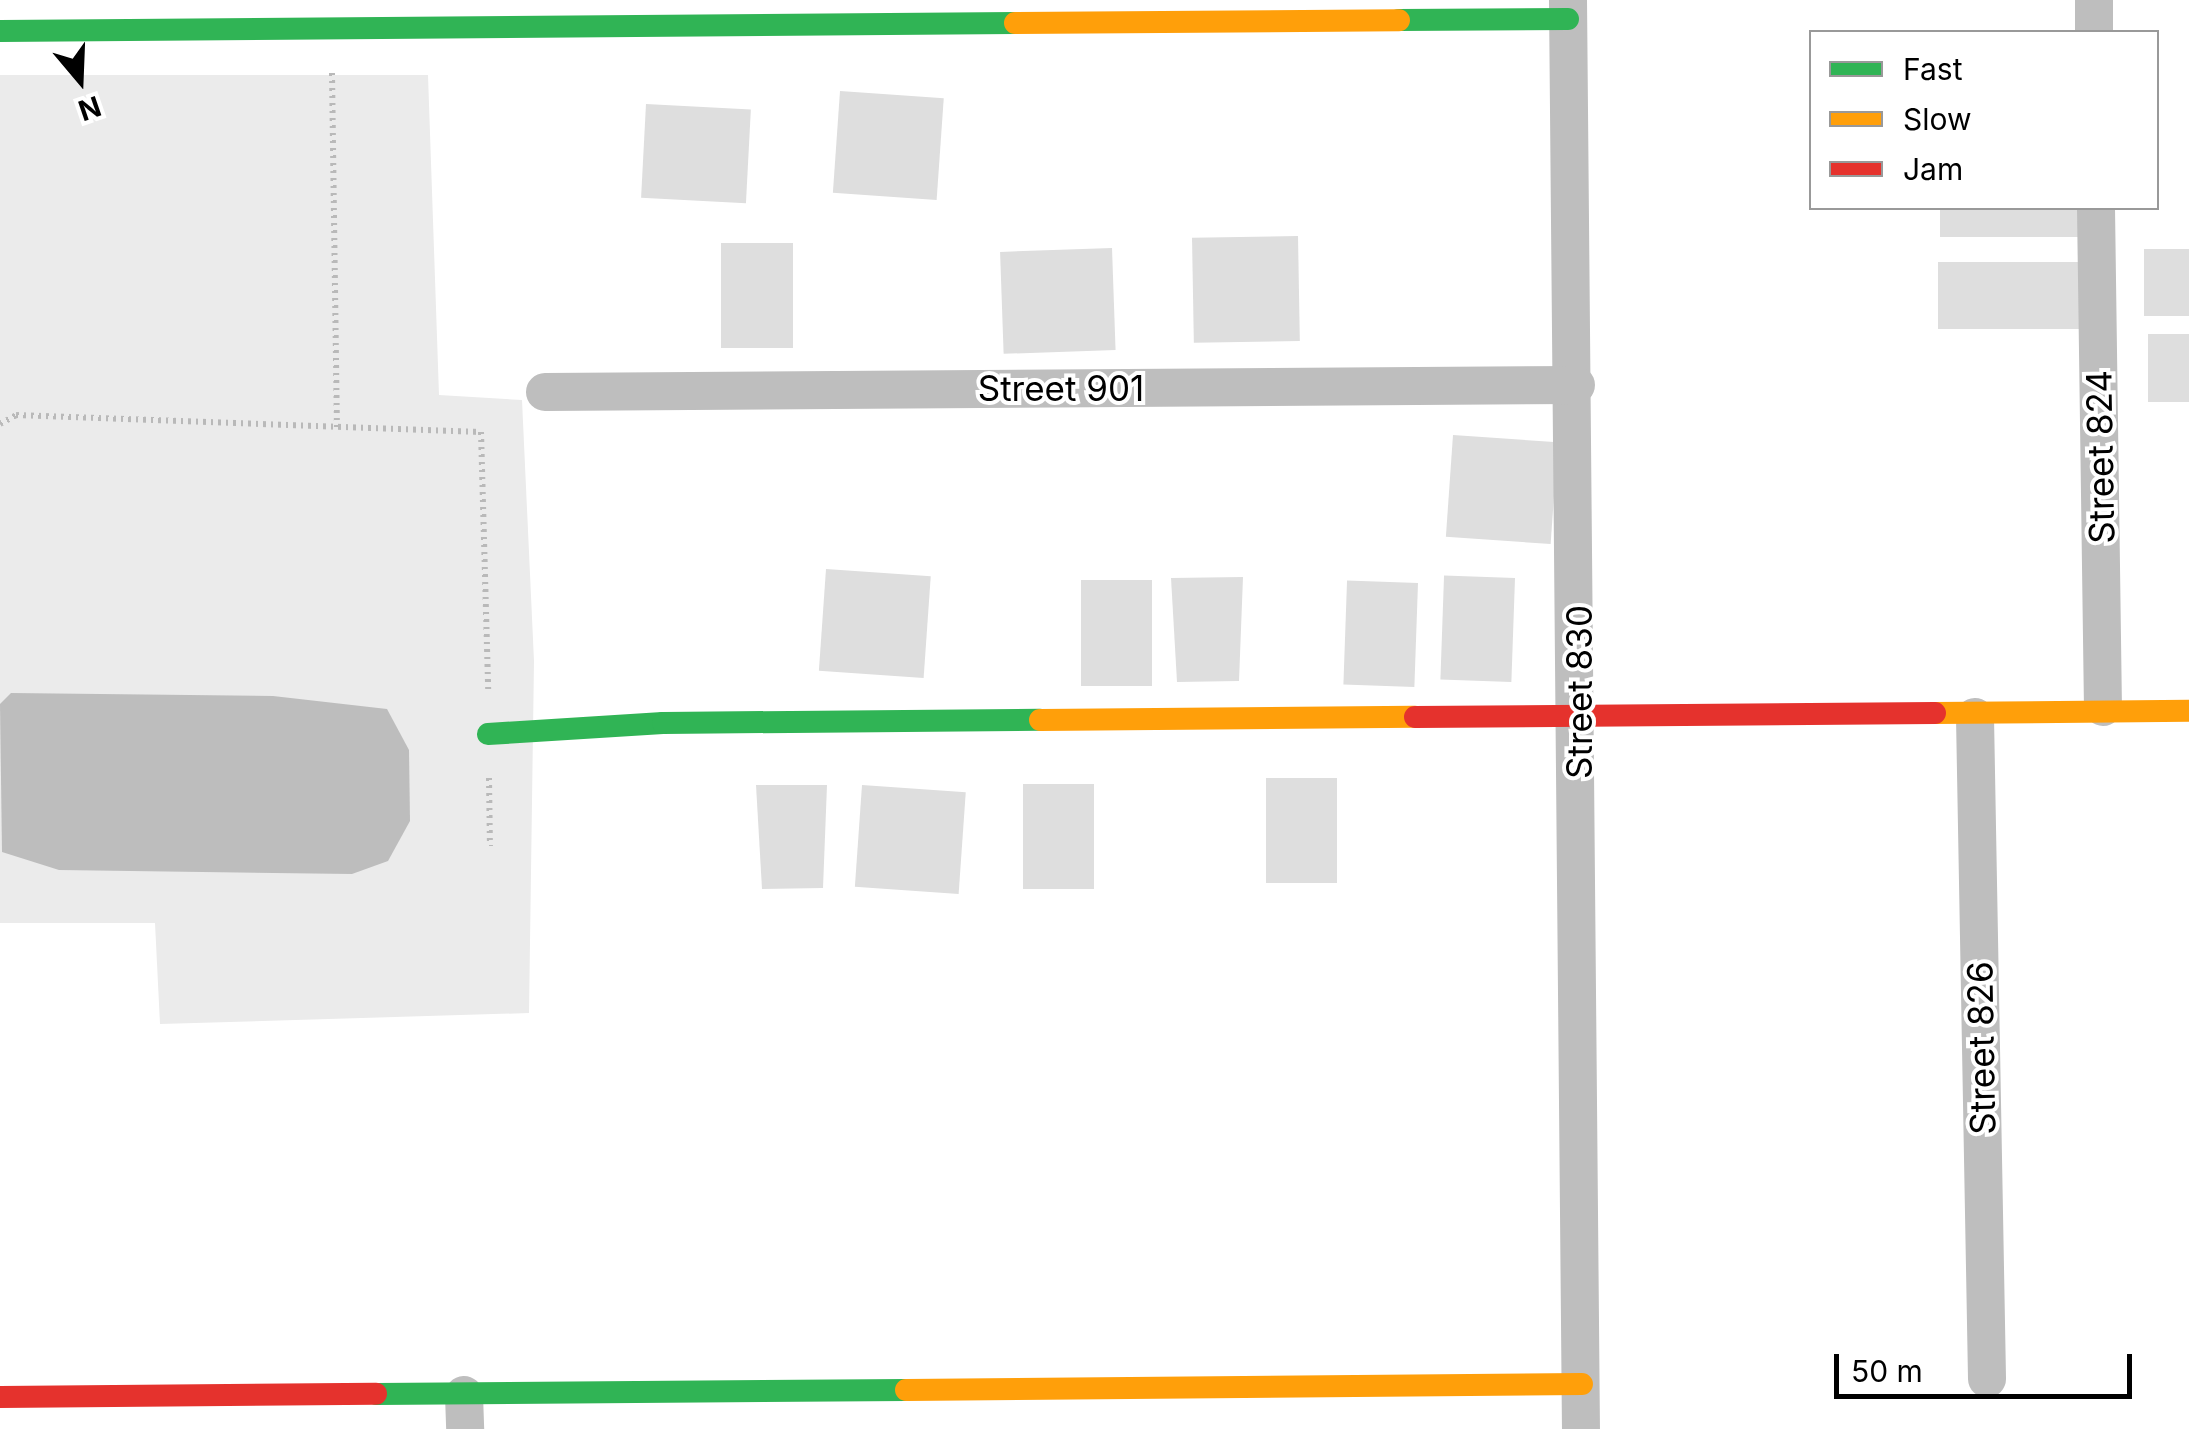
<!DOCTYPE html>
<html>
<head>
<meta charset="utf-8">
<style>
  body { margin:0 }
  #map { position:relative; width:2189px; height:1429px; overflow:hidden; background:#fff; font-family:Inter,sans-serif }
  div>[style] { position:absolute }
  .green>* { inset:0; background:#ebebeb }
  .water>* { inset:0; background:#bdbdbd }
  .building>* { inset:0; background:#dedede; transform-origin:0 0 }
  .path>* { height:6px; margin-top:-3px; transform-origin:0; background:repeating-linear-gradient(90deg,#b9b9b9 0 2.5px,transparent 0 7.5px) }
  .street>* { height:38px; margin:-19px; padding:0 19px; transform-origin:19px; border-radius:19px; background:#bebebe }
  .fast>* { height:22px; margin:-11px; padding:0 11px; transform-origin:11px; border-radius:11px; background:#30b455 }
  .slow>* { height:22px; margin:-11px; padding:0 11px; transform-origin:11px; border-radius:11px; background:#ff9f0a }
  .jam>* { height:22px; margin:-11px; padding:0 11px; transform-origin:11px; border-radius:11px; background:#e5322d }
  span { translate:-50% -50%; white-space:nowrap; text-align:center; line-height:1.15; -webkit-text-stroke:8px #fff; paint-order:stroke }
  .street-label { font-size:35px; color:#000 }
  .legend { position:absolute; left:1809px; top:30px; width:350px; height:180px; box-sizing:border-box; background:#fff; border:2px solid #999; margin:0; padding:12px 18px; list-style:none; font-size:30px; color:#000 }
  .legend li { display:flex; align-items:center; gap:20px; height:50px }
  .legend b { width:50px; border:2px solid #999 }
  .north { position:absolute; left:30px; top:30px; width:100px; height:100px; -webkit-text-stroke:8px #fff; paint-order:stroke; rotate:161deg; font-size:28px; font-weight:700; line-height:40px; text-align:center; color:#000 }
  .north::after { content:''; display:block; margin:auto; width:35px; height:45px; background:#000; clip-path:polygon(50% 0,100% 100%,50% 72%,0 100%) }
  .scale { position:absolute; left:1834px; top:1354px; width:298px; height:45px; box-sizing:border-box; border:5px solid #000; border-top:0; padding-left:12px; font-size:30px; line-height:35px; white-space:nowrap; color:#000; -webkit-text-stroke:8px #fff; paint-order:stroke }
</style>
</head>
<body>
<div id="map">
  <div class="green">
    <div style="clip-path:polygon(0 75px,428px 75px,439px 395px,522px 400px,534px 661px,529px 1013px,160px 1024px,155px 923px,0 923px)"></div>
  </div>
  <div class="water">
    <div style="clip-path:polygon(11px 693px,273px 696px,387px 709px,409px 750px,410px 821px,388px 861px,352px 874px,59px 870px,2px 852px,0 704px)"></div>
  </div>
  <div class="building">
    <div style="left:840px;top:91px;width:104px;height:102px;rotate:4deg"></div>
    <div style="left:646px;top:104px;width:105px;height:94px;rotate:3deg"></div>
    <div style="left:1940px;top:208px;width:141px;height:29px"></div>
    <div style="left:1298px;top:236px;width:105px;height:106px;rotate:89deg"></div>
    <div style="left:721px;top:243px;width:72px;height:105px"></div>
    <div style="left:1112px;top:248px;width:102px;height:112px;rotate:88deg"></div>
    <div style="left:2189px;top:249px;width:67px;height:45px;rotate:90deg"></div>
    <div style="left:1938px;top:262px;width:141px;height:67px"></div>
    <div style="left:2148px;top:334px;width:41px;height:68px"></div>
    <div style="left:1453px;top:435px;width:105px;height:102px;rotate:4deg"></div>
    <div style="left:826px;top:569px;width:105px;height:102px;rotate:4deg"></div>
    <div style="clip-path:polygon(1243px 577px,1239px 681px,1177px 682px,1171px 578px)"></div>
    <div style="left:1515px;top:578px;width:104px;height:71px;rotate:92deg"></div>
    <div style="left:1081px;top:580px;width:71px;height:106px"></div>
    <div style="left:1418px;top:583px;width:104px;height:71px;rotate:92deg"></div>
    <div style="left:1266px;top:778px;width:71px;height:105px"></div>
    <div style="left:1023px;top:784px;width:71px;height:105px"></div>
    <div style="clip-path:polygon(756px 785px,827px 785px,823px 888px,762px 889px)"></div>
    <div style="left:862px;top:785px;width:104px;height:102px;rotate:4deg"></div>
  </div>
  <div class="path">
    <div style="left:332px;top:73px;width:354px;rotate:89.2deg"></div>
    <div style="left:0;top:424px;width:18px;rotate:-29deg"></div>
    <div style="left:16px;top:415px;width:465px;rotate:2.1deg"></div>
    <div style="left:481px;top:432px;width:258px;rotate:88.4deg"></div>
    <div style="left:489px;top:778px;width:68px;rotate:89.2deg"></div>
  </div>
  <div class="street">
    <div style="left:1568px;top:0;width:1429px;rotate:89.48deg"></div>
    <div style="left:2094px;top:0;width:32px;rotate:90deg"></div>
    <div style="left:2096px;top:208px;width:499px;rotate:89.2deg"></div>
    <div style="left:545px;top:392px;width:1031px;rotate:-0.39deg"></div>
    <div style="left:1975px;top:717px;width:662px;rotate:88.96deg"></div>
    <div style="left:464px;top:1395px;width:34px;rotate:88deg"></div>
  </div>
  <div class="fast">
    <div style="left:1399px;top:20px;width:169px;rotate:-0.3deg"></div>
    <div style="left:0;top:31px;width:1015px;rotate:-0.45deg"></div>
    <div style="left:488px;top:734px;width:175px;rotate:-3.6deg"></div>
    <div style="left:663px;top:723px;width:377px;rotate:-0.5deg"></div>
    <div style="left:376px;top:1394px;width:530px;rotate:-0.43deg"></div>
  </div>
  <div class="slow">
    <div style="left:1015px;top:23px;width:384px;rotate:-0.4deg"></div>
    <div style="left:1935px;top:713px;width:254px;rotate:-0.5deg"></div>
    <div style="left:1040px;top:720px;width:375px;rotate:-0.5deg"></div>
    <div style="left:906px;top:1390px;width:676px;rotate:-0.51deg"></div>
  </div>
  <div class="jam">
    <div style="left:1415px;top:717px;width:520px;rotate:-0.44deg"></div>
    <div style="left:0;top:1397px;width:376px;rotate:-0.5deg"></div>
  </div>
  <div class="street-label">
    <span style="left:1061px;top:388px">Street 901</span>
    <span style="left:2100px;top:457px;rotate:-91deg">Street 824</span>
    <span style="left:1579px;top:692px;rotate:-90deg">Street 830</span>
    <span style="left:1981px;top:1048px;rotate:-91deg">Street 826</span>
  </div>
  <ul class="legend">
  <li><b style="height:12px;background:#30b455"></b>Fast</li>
  <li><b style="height:12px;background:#ff9f0a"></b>Slow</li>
  <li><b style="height:12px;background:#e5322d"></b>Jam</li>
  </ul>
  <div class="north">N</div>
  <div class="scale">50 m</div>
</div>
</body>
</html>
